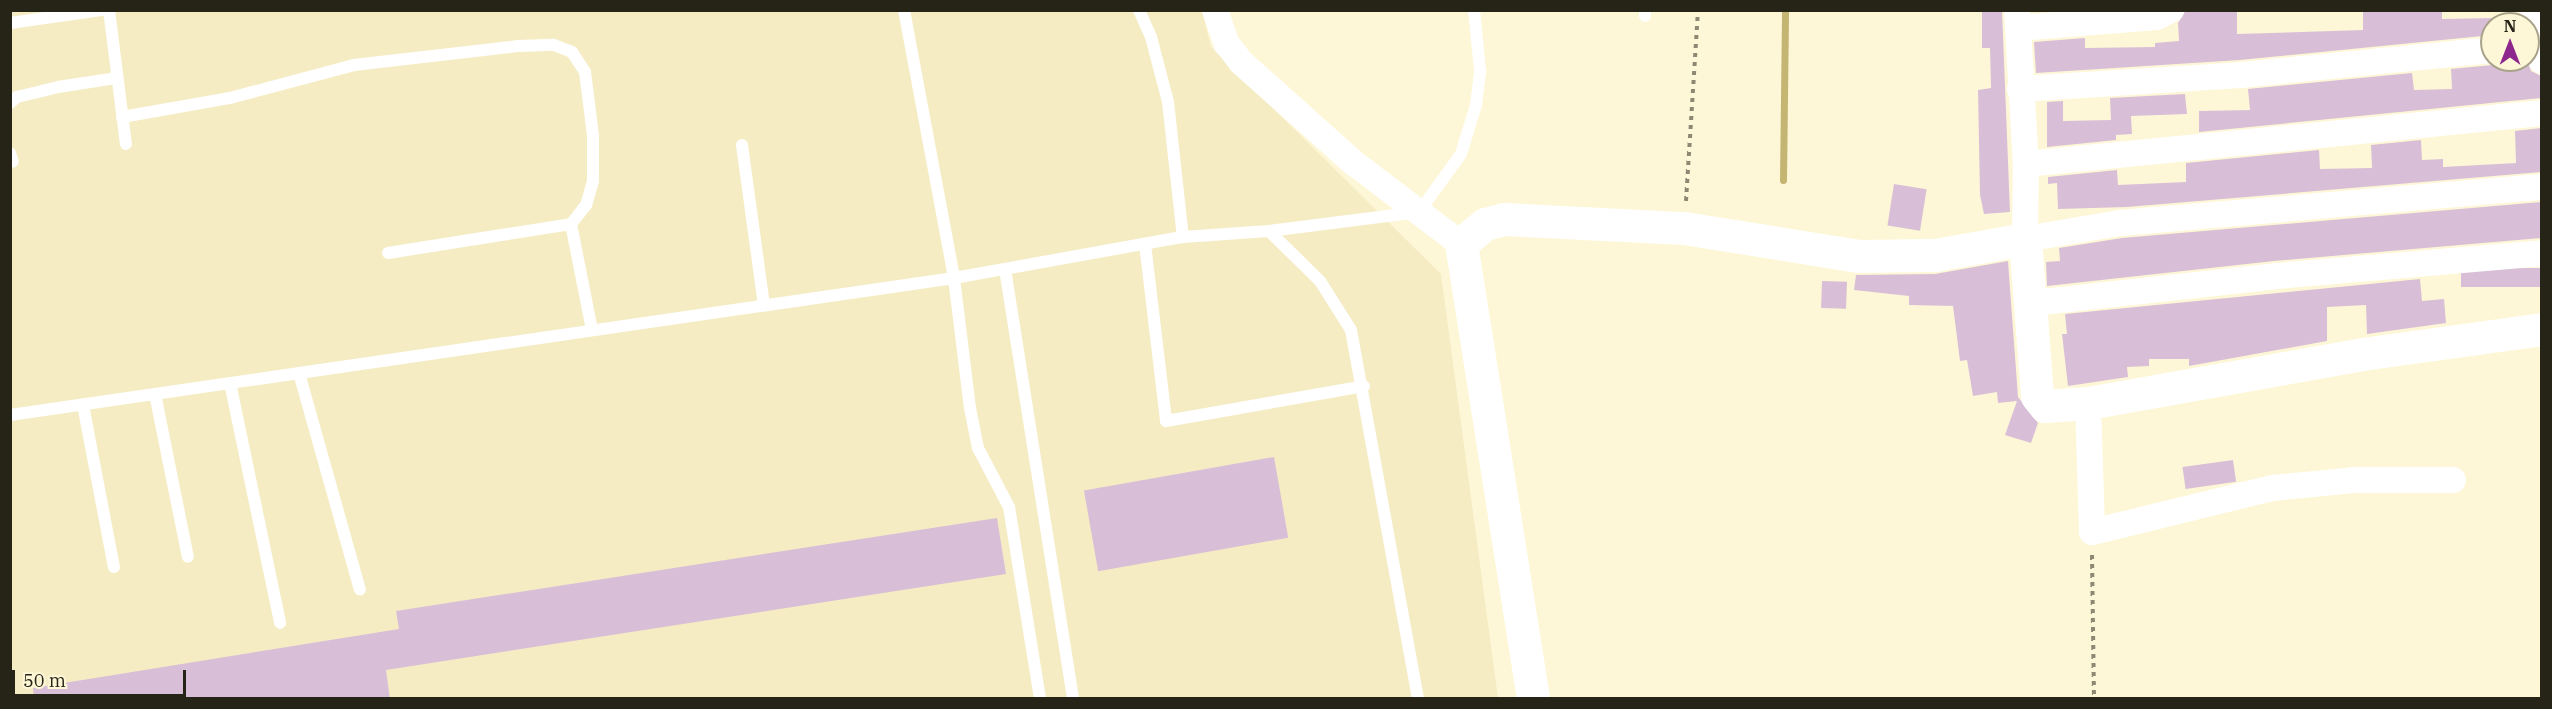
<!DOCTYPE html>
<html>
<head>
<meta charset="utf-8">
<style>
  body { margin:0 }
  #map { position:relative; width:2552px; height:709px; overflow:hidden; background:#fef7d7; font-family:"IBM Plex Serif",serif }
  div>[style] { position:absolute }
  .built>* { inset:0; background:#f5ecc4 }
  .stream>* { height:7px; margin:-3.5px; padding:0 3.5px; transform-origin:3.5px; border-radius:3.5px; background:#c4b573 }
  .building>* { inset:0; background:#d8bfd7; transform-origin:0 0 }
  .path>* { height:4px; margin-top:-2px; transform-origin:0; background:repeating-linear-gradient(90deg,#8d8873 0 4.5px,transparent 0 9px) }
  .lane>* { height:12px; margin:-6px; padding:0 6px; transform-origin:6px; border-radius:6px; background:#fff }
  .street>* { height:26px; margin:-13px; padding:0 13px; transform-origin:13px; border-radius:13px; background:#fff }
  .secondary>* { height:33px; margin:-16.5px; padding:0 16.5px; transform-origin:16.5px; border-radius:16.5px; background:#fff }
  span { translate:-50% -50%; white-space:nowrap; text-align:center; line-height:1.15; -webkit-text-stroke:4.5px #fef7d7; paint-order:stroke }
  .frame { position:absolute; inset:0; border:12px solid #262317; pointer-events:none }
  .north { position:absolute; left:2480px; top:12px; width:60px; height:60px; box-sizing:border-box; background:#fef7d7; border:2px solid #a8a28a; border-radius:50%; rotate:0deg; font-size:16px; font-weight:700; line-height:24px; text-align:center; color:#262317 }
  .north::after { content:''; display:block; margin:auto; width:21px; height:27px; background:#8d268d; clip-path:polygon(50% 0,100% 100%,50% 72%,0 100%) }
  .scale { position:absolute; left:12px; top:670px; width:174px; height:27px; box-sizing:border-box; border:3px solid #262317; border-top:0; padding-left:8px; font-size:18px; line-height:21px; white-space:nowrap; color:#262317; -webkit-text-stroke:4px #fef7d7; paint-order:stroke }
</style>
</head>
<body>
<div id="map">
  <div class="built">
    <div style="clip-path:polygon(10px 11px,1202px 11px,1211px 47px,1441px 274px,1498px 698px,11px 698px)"></div>
  </div>
  <div class="stream">
    <div style="left:1783px;top:180px;width:170px;rotate:-89.3deg"></div>
  </div>
  <div class="building">
    <div style="clip-path:polygon(1982px 10px,2002px 10px,2010px 212px,1984px 214px,1980px 195px,1978px 90px,1991px 88px,1990px 48px,1982px 48px)"></div>
    <div style="clip-path:polygon(2186px 10px,2237px 10px,2237px 34px,2363px 30px,2363px 10px,2442px 10px,2442px 19px,2492px 18px,2492px 35px,2240px 60px,2036px 73px,2034px 42px,2085px 38px,2085px 48px,2155px 47px,2155px 43px,2179px 41px,2178px 23px)"></div>
    <div style="clip-path:polygon(2503px 60px,2527px 60px,2531px 71px,2541px 76px,2541px 98px,2199px 132px,2199px 111px,2250px 110px,2248px 89px,2412px 73px,2414px 90px,2452px 89px,2451px 69px,2493px 65px)"></div>
    <div style="clip-path:polygon(2185px 94px,2187px 114px,2131px 116px,2132px 134px,2116px 135px,2116px 140px,2047px 147px,2047px 102px,2063px 101px,2063px 121px,2111px 120px,2110px 98px)"></div>
    <div style="clip-path:polygon(2541px 128px,2541px 172px,2127px 207px,2058px 209px,2057px 183px,2048px 184px,2048px 177px,2117px 170px,2118px 185px,2186px 182px,2186px 163px,2319px 150px,2320px 169px,2372px 168px,2371px 145px,2421px 140px,2422px 160px,2443px 159px,2443px 167px,2516px 163px,2515px 131px)"></div>
    <div style="left:1894px;top:184px;width:33px;height:42px;rotate:9deg"></div>
    <div style="clip-path:polygon(2541px 202px,2541px 238px,2274px 261px,2047px 286px,2046px 262px,2060px 261px,2059px 248px,2122px 238px)"></div>
    <div style="clip-path:polygon(2008px 261px,2018px 397px,2038px 423px,2031px 443px,2005px 435px,2017px 401px,1998px 403px,1997px 392px,1973px 396px,1967px 360px,1960px 361px,1953px 306px,1909px 305px,1909px 296px,1854px 290px,1856px 275px,1935px 274px)"></div>
    <div style="left:2541px;top:268px;width:19px;height:80px;rotate:90deg"></div>
    <div style="clip-path:polygon(2420px 279px,2422px 301px,2444px 299px,2446px 323px,2367px 334px,2366px 305px,2327px 307px,2327px 341px,2189px 366px,2189px 359px,2149px 359px,2149px 366px,2127px 367px,2128px 377px,2068px 386px,2062px 334px,2067px 334px,2065px 314px)"></div>
    <div style="left:1822px;top:281px;width:25px;height:27px;rotate:2deg"></div>
    <div style="left:1274px;top:457px;width:82px;height:193px;rotate:80deg"></div>
    <div style="left:2233px;top:460px;width:22px;height:51px;rotate:82deg"></div>
    <div style="clip-path:polygon(997px 518px,1006px 574px,386px 670px,390px 699px,34px 699px,33px 688px,399px 629px,396px 611px)"></div>
  </div>
  <div class="path">
    <div style="left:1686px;top:201px;width:191px;rotate:-86.4deg"></div>
    <div style="left:2092px;top:555px;width:143px;rotate:89.2deg"></div>
  </div>
  <div class="lane">
    <div style="left:109px;top:10px;width:135px;rotate:82.8deg"></div>
    <div style="left:904px;top:10px;width:273px;rotate:79.4deg"></div>
    <div style="left:954px;top:278px;width:131px;rotate:83deg"></div>
    <div style="left:970px;top:408px;width:41px;rotate:78.7deg"></div>
    <div style="left:978px;top:448px;width:67px;rotate:62.3deg"></div>
    <div style="left:1009px;top:507px;width:193px;rotate:80.8deg"></div>
    <div style="left:1139px;top:10px;width:30px;rotate:66deg"></div>
    <div style="left:1151px;top:37px;width:67px;rotate:75.3deg"></div>
    <div style="left:1168px;top:102px;width:136px;rotate:83.7deg"></div>
    <div style="left:1645px;top:10px;width:6px;rotate:90deg"></div>
    <div style="left:10px;top:23px;width:92px;rotate:-8.1deg"></div>
    <div style="left:10px;top:103px;width:9px;rotate:-41deg"></div>
    <div style="left:17px;top:97px;width:42px;rotate:-13.7deg"></div>
    <div style="left:58px;top:87px;width:60px;rotate:-8.7deg"></div>
    <div style="left:122px;top:117px;width:110px;rotate:-10deg"></div>
    <div style="left:230px;top:98px;width:128px;rotate:-14.9deg"></div>
    <div style="left:354px;top:65px;width:165px;rotate:-6.6deg"></div>
    <div style="left:518px;top:46px;width:36px;rotate:-2deg"></div>
    <div style="left:554px;top:45px;width:19px;rotate:21deg"></div>
    <div style="left:572px;top:52px;width:24px;rotate:57deg"></div>
    <div style="left:585px;top:72px;width:64px;rotate:82.8deg"></div>
    <div style="left:593px;top:135px;width:46px;rotate:90deg"></div>
    <div style="left:593px;top:181px;width:25px;rotate:106deg"></div>
    <div style="left:586px;top:205px;width:24px;rotate:128deg"></div>
    <div style="left:571px;top:224px;width:108px;rotate:78.8deg"></div>
    <div style="left:742px;top:145px;width:162px;rotate:82.2deg"></div>
    <div style="left:10px;top:153px;width:9px;rotate:72deg"></div>
    <div style="left:1269px;top:231px;width:151px;rotate:-7.2deg"></div>
    <div style="left:1419px;top:212px;width:72px;rotate:-54.1deg"></div>
    <div style="left:1461px;top:154px;width:51px;rotate:-73deg"></div>
    <div style="left:1476px;top:105px;width:35px;rotate:-83deg"></div>
    <div style="left:1480px;top:70px;width:60px;rotate:-95.7deg"></div>
    <div style="left:1145px;top:244px;width:178px;rotate:83.2deg"></div>
    <div style="left:1166px;top:421px;width:201px;rotate:-10deg"></div>
    <div style="left:388px;top:253px;width:185px;rotate:-9deg"></div>
    <div style="left:1005px;top:269px;width:434px;rotate:81deg"></div>
    <div style="left:299px;top:373px;width:225px;rotate:74.3deg"></div>
    <div style="left:230px;top:383px;width:245px;rotate:78.2deg"></div>
    <div style="left:155px;top:394px;width:166px;rotate:78.6deg"></div>
    <div style="left:83px;top:405px;width:165px;rotate:79.2deg"></div>
    <div style="left:10px;top:415px;width:954px;rotate:-8.26deg"></div>
    <div style="left:954px;top:278px;width:233px;rotate:-10.2deg"></div>
    <div style="left:1183px;top:237px;width:86px;rotate:-4deg"></div>
    <div style="left:1269px;top:231px;width:71px;rotate:44.4deg"></div>
    <div style="left:1320px;top:281px;width:58px;rotate:57.7deg"></div>
    <div style="left:1351px;top:330px;width:374px;rotate:79.7deg"></div>
  </div>
  <div class="street">
    <div style="left:1215px;top:10px;width:36px;rotate:71deg"></div>
    <div style="left:1227px;top:44px;width:24px;rotate:52deg"></div>
    <div style="left:1242px;top:63px;width:150px;rotate:41.8deg"></div>
    <div style="left:1354px;top:163px;width:134px;rotate:37.1deg"></div>
    <div style="left:2017px;top:10px;width:154px;rotate:86.7deg"></div>
    <div style="left:2026px;top:164px;width:75px;rotate:90.8deg"></div>
    <div style="left:2025px;top:239px;width:96px;rotate:-9.6deg"></div>
    <div style="left:2120px;top:223px;width:424px;rotate:-4.9deg"></div>
    <div style="left:2533px;top:10px;width:52px;rotate:80deg"></div>
    <div style="left:2018px;top:28px;width:139px;rotate:-4.5deg"></div>
    <div style="left:2157px;top:17px;width:16px;rotate:-27deg"></div>
    <div style="left:2020px;top:89px;width:221px;rotate:-3.6deg"></div>
    <div style="left:2241px;top:75px;width:252px;rotate:-5.7deg"></div>
    <div style="left:2026px;top:164px;width:519px;rotate:-5.64deg"></div>
    <div style="left:2033px;top:303px;width:244px;rotate:-6.3deg"></div>
    <div style="left:2276px;top:276px;width:267px;rotate:-4.9deg"></div>
    <div style="left:2088px;top:403px;width:129px;rotate:88.2deg"></div>
    <div style="left:2092px;top:532px;width:186px;rotate:-13.7deg"></div>
    <div style="left:2273px;top:488px;width:81px;rotate:-5.6deg"></div>
    <div style="left:2354px;top:480px;width:99px"></div>
  </div>
  <div class="secondary">
    <div style="left:1533px;top:698px;width:460px;rotate:-99deg"></div>
    <div style="left:1461px;top:244px;width:31px;rotate:-40deg"></div>
    <div style="left:1485px;top:224px;width:20px;rotate:-15deg"></div>
    <div style="left:1504px;top:219px;width:180px;rotate:2.9deg"></div>
    <div style="left:1684px;top:228px;width:176px;rotate:9.1deg"></div>
    <div style="left:1858px;top:256px;width:77px;rotate:-0.7deg"></div>
    <div style="left:1935px;top:255px;width:91px;rotate:-10.1deg"></div>
    <div style="left:2025px;top:239px;width:157px;rotate:85.6deg"></div>
    <div style="left:2037px;top:396px;width:13px;rotate:51deg"></div>
    <div style="left:2045px;top:406px;width:43px;rotate:-4deg"></div>
    <div style="left:2088px;top:403px;width:278px;rotate:-10.1deg"></div>
    <div style="left:2362px;top:354px;width:182px;rotate:-7.9deg"></div>
  </div>
  <div class="frame"></div>
  <div class="north">N</div>
  <div class="scale">50 m</div>
</div>
</body>
</html>
